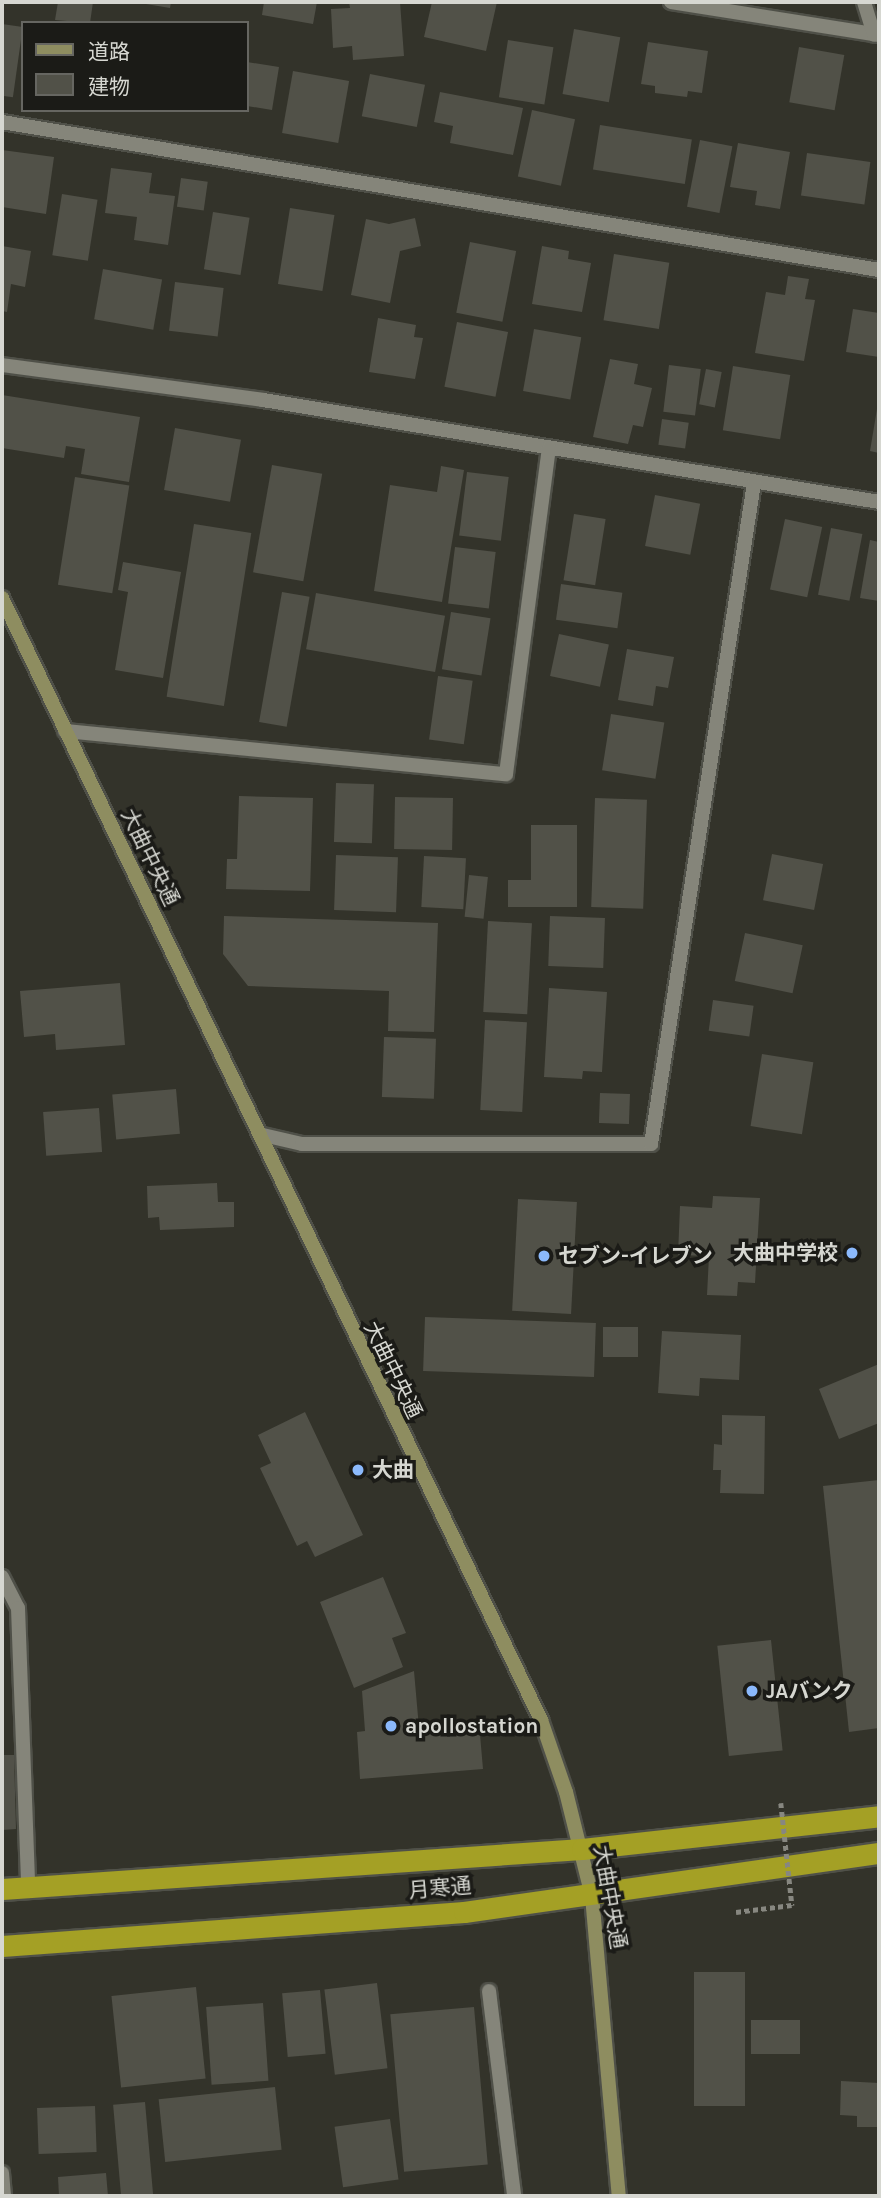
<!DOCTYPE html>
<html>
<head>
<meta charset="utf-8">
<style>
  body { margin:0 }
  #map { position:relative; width:881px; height:2198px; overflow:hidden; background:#33332a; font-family:Karla,"Noto Sans JP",sans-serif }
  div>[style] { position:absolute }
  .building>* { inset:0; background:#515148; transform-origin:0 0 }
  .path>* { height:4.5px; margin-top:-2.25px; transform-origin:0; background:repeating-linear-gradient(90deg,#878780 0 5px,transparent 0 8.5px) }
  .roads { filter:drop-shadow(2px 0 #4f5048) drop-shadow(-2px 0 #4f5048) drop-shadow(0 2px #4f5048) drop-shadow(0 -2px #4f5048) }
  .lane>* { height:14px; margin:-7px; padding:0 7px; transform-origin:7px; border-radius:7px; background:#85857a }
  .street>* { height:14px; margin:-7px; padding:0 7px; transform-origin:7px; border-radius:7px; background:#85857a }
  .secondary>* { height:14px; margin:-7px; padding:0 7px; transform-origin:7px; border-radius:7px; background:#8e8d60 }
  .highway>* { height:21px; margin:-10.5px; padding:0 10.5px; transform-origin:10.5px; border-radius:10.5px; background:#a4a025 }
  .path-bridge>* { height:4.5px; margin-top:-2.25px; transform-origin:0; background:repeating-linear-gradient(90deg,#878780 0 5px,transparent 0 8.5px) }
  .dots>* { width:19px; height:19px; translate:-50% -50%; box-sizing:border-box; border:4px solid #1b1b17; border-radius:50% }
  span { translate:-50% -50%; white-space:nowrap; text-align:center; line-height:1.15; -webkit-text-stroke:7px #1b1b17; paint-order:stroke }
  .street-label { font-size:21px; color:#d6d7d1 }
  .poi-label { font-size:21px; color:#d6d7d1; font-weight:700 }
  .right { translate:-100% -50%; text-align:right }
  .left { translate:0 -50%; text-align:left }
  .frame { position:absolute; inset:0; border:4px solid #d6d7d1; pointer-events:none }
  .legend { position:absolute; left:21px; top:21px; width:228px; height:91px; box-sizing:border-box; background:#1b1b17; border:2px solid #666661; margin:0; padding:9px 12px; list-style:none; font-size:21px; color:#d6d7d1 }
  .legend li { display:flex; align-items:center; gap:14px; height:35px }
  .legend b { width:35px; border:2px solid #666661 }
</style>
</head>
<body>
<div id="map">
  <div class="building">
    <div style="clip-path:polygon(58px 2px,93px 2px,90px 23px,55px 20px)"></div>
    <div style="clip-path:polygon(134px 2px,171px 2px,170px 8px)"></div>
    <div style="clip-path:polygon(264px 2px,317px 2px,313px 24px,262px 15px)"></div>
    <div style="clip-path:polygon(349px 2px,400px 2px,404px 56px,353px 60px,352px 46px,333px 48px,331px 9px,350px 8px)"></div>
    <div style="clip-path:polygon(432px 2px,497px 2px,486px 51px,424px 37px)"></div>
    <div style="left:2px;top:24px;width:21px;height:71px;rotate:8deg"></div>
    <div style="left:574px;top:29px;width:47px;height:66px;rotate:10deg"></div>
    <div style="left:508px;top:40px;width:46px;height:58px;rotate:9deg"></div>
    <div style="clip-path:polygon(648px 42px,708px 51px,702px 93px,688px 91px,687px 97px,655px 93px,655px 86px,641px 84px)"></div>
    <div style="left:799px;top:47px;width:46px;height:56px;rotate:10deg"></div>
    <div style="clip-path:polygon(247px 62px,279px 67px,272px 110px,247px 106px)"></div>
    <div style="left:293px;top:71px;width:57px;height:63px;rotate:10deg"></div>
    <div style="left:370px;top:74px;width:56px;height:43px;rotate:11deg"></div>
    <div style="clip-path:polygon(440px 92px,523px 108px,513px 155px,450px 143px,453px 126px,434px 122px)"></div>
    <div style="left:532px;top:110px;width:44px;height:68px;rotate:12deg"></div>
    <div style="left:600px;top:125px;width:93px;height:45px;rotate:9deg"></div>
    <div style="left:700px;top:140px;width:33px;height:68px;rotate:11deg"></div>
    <div style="clip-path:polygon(738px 143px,790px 152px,780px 209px,755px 205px,757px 191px,730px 187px)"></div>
    <div style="clip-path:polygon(2px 150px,54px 157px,46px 214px,2px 207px)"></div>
    <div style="left:807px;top:153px;width:64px;height:43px;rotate:8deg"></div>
    <div style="clip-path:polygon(111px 168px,152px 173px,149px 193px,175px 196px,168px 245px,134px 240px,137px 217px,105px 213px)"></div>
    <div style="left:181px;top:178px;width:27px;height:29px;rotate:8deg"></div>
    <div style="left:62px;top:194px;width:36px;height:62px;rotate:9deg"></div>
    <div style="left:290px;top:208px;width:45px;height:77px;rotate:9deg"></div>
    <div style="left:213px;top:212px;width:37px;height:58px;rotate:9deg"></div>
    <div style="clip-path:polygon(415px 218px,421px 246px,400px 251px,390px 303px,351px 295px,366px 219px,389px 224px)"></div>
    <div style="left:470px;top:242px;width:47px;height:72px;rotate:11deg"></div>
    <div style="clip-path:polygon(2px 246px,31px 251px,25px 287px,11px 284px,7px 312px,2px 311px)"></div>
    <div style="clip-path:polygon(542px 246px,569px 251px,568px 259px,591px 263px,582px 312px,532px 304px)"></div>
    <div style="left:614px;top:254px;width:56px;height:67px;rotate:9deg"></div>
    <div style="left:103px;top:269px;width:60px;height:51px;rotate:10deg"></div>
    <div style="clip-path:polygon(788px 276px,809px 279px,805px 299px,815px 300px,804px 361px,755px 353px,766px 292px,785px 295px)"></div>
    <div style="left:175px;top:282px;width:49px;height:49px;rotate:7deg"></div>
    <div style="clip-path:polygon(853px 309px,879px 313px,879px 357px,846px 352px)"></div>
    <div style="clip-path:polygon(378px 318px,416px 325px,414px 337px,423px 338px,415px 379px,369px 372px)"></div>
    <div style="left:457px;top:322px;width:52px;height:66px;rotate:11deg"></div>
    <div style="left:534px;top:329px;width:48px;height:63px;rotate:10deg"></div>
    <div style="clip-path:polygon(610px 359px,638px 364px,634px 384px,652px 388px,643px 427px,633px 425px,628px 444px,593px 437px)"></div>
    <div style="left:669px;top:365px;width:32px;height:47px;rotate:7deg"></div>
    <div style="left:733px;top:366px;width:58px;height:65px;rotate:9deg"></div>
    <div style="left:706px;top:369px;width:16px;height:36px;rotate:11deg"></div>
    <div style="clip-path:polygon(2px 395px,140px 417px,129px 482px,81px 474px,85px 449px,66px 446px,64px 458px,2px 448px)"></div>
    <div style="clip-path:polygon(879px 397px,879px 453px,870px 451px)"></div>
    <div style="left:662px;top:419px;width:27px;height:26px;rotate:8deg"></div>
    <div style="left:175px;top:428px;width:67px;height:63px;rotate:10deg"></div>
    <div style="left:272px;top:465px;width:51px;height:109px;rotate:10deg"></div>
    <div style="clip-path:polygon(441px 466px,464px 470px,442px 602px,374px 591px,390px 485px,437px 492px)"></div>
    <div style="left:467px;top:472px;width:42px;height:64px;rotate:7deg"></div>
    <div style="left:75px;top:477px;width:55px;height:109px;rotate:9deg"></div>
    <div style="left:655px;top:495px;width:46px;height:52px;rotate:11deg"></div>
    <div style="left:574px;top:514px;width:32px;height:67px;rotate:9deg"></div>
    <div style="left:785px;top:519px;width:38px;height:72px;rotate:12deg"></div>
    <div style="left:194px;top:524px;width:58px;height:175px;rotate:9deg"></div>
    <div style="left:831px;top:528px;width:32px;height:68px;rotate:11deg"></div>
    <div style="clip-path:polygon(870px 540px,879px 542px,879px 601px,860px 598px)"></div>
    <div style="left:455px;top:547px;width:41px;height:57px;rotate:7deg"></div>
    <div style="clip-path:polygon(123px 562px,181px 572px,163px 678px,115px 670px,128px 592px,118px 590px)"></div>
    <div style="left:561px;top:584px;width:62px;height:36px;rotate:8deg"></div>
    <div style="left:282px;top:592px;width:28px;height:132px;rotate:10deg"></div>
    <div style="left:316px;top:593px;width:131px;height:57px;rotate:10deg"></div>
    <div style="left:451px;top:612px;width:40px;height:58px;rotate:9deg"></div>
    <div style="left:559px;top:634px;width:51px;height:43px;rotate:12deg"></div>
    <div style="clip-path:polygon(627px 649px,674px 657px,668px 688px,656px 686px,653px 706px,618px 700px)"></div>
    <div style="left:438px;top:676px;width:35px;height:64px;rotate:8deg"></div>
    <div style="left:611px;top:714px;width:54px;height:57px;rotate:9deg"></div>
    <div style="left:336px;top:783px;width:38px;height:59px;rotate:2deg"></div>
    <div style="clip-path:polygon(239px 796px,313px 798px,310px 891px,226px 889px,227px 859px,237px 859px)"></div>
    <div style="left:395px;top:797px;width:58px;height:52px;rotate:1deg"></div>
    <div style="left:595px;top:798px;width:52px;height:109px;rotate:2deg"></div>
    <div style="clip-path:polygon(531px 825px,577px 825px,577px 907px,508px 907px,508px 880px,531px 880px)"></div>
    <div style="left:772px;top:854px;width:52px;height:47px;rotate:11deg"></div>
    <div style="left:336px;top:855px;width:62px;height:55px;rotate:2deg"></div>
    <div style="left:424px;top:856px;width:42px;height:51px;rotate:3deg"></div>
    <div style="left:469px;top:875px;width:19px;height:42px;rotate:6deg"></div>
    <div style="clip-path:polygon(224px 916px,438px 923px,434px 1032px,388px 1031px,389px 991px,248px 986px,223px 954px)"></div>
    <div style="left:550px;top:916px;width:55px;height:50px;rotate:2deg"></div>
    <div style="left:488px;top:921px;width:44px;height:91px;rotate:3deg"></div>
    <div style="left:745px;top:933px;width:59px;height:49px;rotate:12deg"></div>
    <div style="clip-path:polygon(120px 983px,125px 1045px,56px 1050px,55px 1034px,24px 1037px,20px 991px)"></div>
    <div style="clip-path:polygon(549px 988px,607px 992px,602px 1072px,583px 1071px,582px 1079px,544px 1077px)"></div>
    <div style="left:713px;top:1000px;width:41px;height:31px;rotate:8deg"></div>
    <div style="left:485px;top:1020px;width:42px;height:90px;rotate:3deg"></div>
    <div style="left:384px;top:1037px;width:52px;height:60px;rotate:2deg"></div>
    <div style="left:762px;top:1054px;width:52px;height:73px;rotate:9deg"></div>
    <div style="left:176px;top:1089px;width:45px;height:64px;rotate:85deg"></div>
    <div style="left:600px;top:1093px;width:30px;height:30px;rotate:2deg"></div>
    <div style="left:99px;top:1108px;width:44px;height:56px;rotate:86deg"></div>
    <div style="clip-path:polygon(217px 1183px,218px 1202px,234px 1202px,234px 1227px,160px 1230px,159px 1217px,148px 1218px,147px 1186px)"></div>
    <div style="clip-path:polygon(713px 1196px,760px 1198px,755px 1283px,738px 1282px,737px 1296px,707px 1295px,709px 1256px,678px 1255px,680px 1206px,712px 1208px)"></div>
    <div style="left:518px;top:1199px;width:59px;height:112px;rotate:3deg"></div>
    <div style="left:425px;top:1317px;width:171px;height:54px;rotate:2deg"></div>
    <div style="left:603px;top:1327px;width:35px;height:30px"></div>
    <div style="clip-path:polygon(662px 1331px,741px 1335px,739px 1380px,700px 1378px,699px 1396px,658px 1393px)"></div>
    <div style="clip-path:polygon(879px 1364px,879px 1423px,839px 1439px,819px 1389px)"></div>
    <div style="clip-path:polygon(305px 1412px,363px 1535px,315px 1557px,307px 1541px,297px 1546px,260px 1468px,271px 1463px,258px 1435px)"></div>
    <div style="clip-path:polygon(722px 1415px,765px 1416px,764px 1494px,720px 1493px,721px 1470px,713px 1470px,714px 1444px,722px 1445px)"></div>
    <div style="clip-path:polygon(879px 1480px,879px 1728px,849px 1732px,823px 1486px)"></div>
    <div style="clip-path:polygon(383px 1577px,406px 1633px,392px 1638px,403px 1667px,354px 1688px,320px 1602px)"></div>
    <div style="left:771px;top:1640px;width:111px;height:54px;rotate:84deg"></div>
    <div style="clip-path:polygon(414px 1671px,419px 1728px,479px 1723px,483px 1769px,360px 1779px,357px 1732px,365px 1731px,362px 1691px)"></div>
    <div style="clip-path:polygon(2px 1755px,14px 1755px,16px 1829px,2px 1830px)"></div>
    <div style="left:694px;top:1972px;width:51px;height:134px"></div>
    <div style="left:377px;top:1983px;width:86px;height:53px;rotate:83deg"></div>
    <div style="left:196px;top:1987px;width:92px;height:85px;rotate:84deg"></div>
    <div style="left:320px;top:1990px;width:64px;height:38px;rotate:85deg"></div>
    <div style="left:263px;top:2003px;width:78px;height:57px;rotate:86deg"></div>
    <div style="left:474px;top:2007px;width:158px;height:84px;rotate:85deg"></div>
    <div style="left:800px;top:2020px;width:34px;height:49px;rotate:90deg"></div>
    <div style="clip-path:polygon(841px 2081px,879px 2083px,879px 2127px,857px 2127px,857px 2116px,840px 2115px)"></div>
    <div style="left:275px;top:2087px;width:63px;height:117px;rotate:84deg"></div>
    <div style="left:145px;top:2102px;width:94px;height:32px;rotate:85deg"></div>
    <div style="left:95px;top:2106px;width:46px;height:58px;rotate:88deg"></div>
    <div style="left:390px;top:2119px;width:61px;height:56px;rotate:82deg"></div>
    <div style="clip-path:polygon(106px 2173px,108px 2196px,59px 2196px,58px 2177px)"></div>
  </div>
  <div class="path">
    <div style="left:736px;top:1912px;width:56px;rotate:-7.1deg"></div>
  </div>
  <div class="roads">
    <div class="lane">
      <div style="left:2px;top:1577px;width:35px;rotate:63deg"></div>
      <div style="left:18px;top:1608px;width:279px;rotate:87.9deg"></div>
    </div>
    <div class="street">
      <div style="left:671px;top:2px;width:211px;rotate:9deg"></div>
      <div style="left:864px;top:2px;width:34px;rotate:73deg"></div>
      <div style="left:2px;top:122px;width:889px;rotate:9.58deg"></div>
      <div style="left:2px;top:365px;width:263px;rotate:7.6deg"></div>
      <div style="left:263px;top:400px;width:624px;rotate:9.4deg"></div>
      <div style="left:65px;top:731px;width:443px;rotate:5.6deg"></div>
      <div style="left:506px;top:774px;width:329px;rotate:-82.5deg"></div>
      <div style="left:263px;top:1135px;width:40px;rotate:13deg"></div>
      <div style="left:302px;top:1144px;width:349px"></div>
      <div style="left:651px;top:1144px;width:669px;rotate:-81.14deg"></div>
      <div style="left:489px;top:1991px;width:207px;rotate:83deg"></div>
      <div style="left:2px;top:2173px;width:23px;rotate:85deg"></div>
    </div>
    <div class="secondary">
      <div style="left:2px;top:598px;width:1245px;rotate:64.34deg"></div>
      <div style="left:541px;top:1720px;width:76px;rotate:70.9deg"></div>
      <div style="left:566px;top:1792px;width:107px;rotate:76deg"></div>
      <div style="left:592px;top:1896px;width:301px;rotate:84.9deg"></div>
    </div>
    <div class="highway">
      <div style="left:2px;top:1889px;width:581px;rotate:-3.95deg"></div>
      <div style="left:582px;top:1849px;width:299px;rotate:-6.3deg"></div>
      <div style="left:2px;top:1946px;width:463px;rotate:-4.2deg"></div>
      <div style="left:464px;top:1912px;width:419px;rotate:-8.1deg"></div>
    </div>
  </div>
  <div class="path-bridge">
    <div style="left:781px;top:1803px;width:103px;rotate:83.8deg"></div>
  </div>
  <div class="dots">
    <div style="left:852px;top:1253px;background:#8bb9fc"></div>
    <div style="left:544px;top:1256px;background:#8bb9fc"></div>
    <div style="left:358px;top:1470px;background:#8bb9fc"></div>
    <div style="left:752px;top:1691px;background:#8bb9fc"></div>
    <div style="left:391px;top:1726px;background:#8bb9fc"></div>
  </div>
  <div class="street-label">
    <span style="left:150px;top:857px;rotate:64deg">大曲中央通</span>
    <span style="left:393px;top:1370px;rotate:64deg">大曲中央通</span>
    <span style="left:440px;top:1888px;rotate:-5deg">月寒通</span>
    <span style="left:610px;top:1897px;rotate:80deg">大曲中央通</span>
  </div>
  <div class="poi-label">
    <span class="right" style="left:838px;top:1253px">大曲中学校</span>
    <span class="left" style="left:558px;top:1256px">セブン-イレブン</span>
    <span class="left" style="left:372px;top:1470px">大曲</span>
    <span class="left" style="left:766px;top:1691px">JAバンク</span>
    <span class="left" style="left:405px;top:1726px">apollostation</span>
  </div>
  <div class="frame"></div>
  <ul class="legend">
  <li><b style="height:9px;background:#8e8d60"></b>道路</li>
  <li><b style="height:19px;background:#515148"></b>建物</li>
  </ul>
</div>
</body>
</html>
